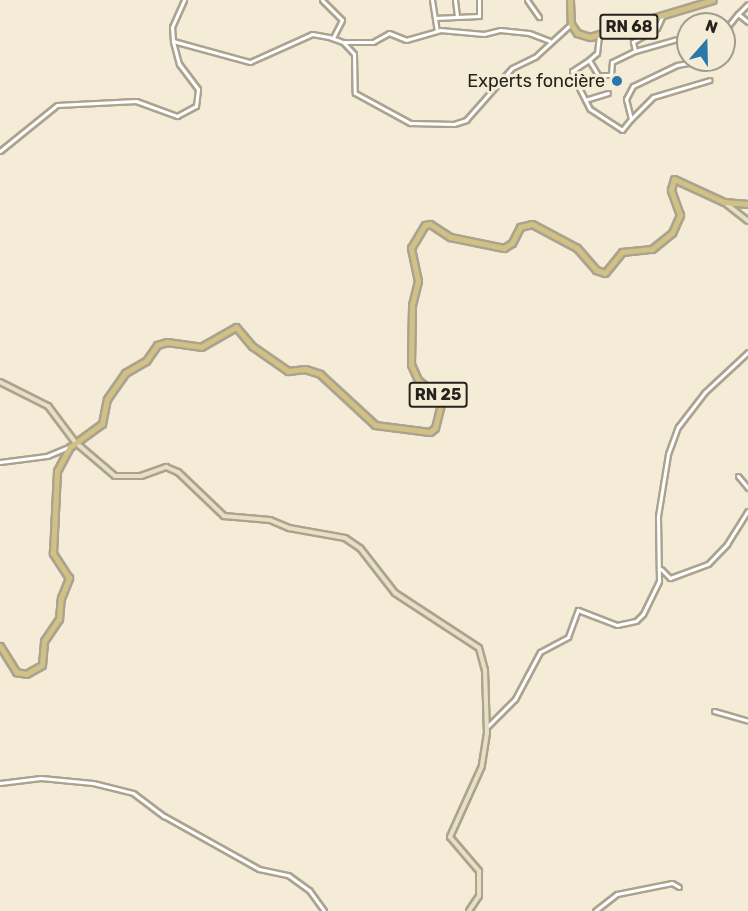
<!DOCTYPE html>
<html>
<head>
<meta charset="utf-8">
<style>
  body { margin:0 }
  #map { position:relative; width:748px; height:911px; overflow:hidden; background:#f4ecd7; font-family:Rubik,sans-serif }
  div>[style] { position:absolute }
  .roads { filter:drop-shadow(2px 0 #aaa38f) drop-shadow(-2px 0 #aaa38f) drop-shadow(0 2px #aaa38f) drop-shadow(0 -2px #aaa38f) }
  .street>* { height:3px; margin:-1.5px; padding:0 1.5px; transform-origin:1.5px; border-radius:1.5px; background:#fff }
  .secondary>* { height:4px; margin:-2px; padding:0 2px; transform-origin:2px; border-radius:2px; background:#e8e0c2 }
  .primary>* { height:5px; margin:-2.5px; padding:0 2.5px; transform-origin:2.5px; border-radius:2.5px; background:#d2c185 }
  .dots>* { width:16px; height:16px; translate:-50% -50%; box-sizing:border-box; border:3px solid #f4ecd7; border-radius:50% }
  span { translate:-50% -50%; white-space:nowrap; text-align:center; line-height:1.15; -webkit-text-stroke:6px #f4ecd7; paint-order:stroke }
  .shield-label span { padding:2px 4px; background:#f4ecd7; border:2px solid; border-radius:4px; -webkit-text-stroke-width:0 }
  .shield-label { font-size:16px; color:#25231b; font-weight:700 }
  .poi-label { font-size:18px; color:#25231b }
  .right { translate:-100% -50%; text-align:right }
  .north { position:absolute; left:676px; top:12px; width:60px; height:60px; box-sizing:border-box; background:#f4ecd7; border:2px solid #a19c8c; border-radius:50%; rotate:20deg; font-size:16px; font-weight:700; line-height:24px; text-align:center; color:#25231b }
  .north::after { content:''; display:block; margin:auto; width:21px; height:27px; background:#2a77aa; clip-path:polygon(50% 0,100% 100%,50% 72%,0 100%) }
</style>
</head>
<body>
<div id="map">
  <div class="roads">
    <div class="street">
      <div style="left:322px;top:0;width:28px;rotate:45deg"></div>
      <div style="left:342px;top:20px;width:20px;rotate:117deg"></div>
      <div style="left:432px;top:0;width:31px;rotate:81deg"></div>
      <div style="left:455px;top:0;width:16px;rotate:83deg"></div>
      <div style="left:527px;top:0;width:21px;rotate:55deg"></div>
      <div style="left:748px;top:4px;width:14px;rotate:135deg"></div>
      <div style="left:738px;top:14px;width:13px;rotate:39deg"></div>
      <div style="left:662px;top:17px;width:12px;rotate:114deg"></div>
      <div style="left:657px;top:28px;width:28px;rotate:150deg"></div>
      <div style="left:633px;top:42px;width:9px;rotate:77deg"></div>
      <div style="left:635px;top:51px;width:55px;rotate:-15.8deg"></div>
      <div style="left:435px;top:18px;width:44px;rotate:-2.6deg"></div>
      <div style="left:479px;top:16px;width:16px;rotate:-90deg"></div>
      <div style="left:724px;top:31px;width:22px;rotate:-51deg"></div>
      <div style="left:599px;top:35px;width:18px;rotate:96deg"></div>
      <div style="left:597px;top:53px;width:11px;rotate:139deg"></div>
      <div style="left:589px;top:60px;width:17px;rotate:59deg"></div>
      <div style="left:598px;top:75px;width:13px"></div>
      <div style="left:611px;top:75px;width:13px;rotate:-86deg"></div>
      <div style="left:612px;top:62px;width:25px;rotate:-26deg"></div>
      <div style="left:173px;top:41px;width:80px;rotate:15.3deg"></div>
      <div style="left:250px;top:62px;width:68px;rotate:-24.3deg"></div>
      <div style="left:312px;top:34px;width:17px;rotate:10deg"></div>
      <div style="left:329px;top:37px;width:15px;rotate:20deg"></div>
      <div style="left:343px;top:42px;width:16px;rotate:47deg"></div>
      <div style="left:354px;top:54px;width:39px;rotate:89deg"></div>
      <div style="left:355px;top:93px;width:63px;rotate:28.6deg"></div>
      <div style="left:410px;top:123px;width:44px;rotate:1.3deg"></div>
      <div style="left:454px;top:124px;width:13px;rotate:-18deg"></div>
      <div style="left:466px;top:120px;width:69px;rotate:-48.5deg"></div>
      <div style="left:512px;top:68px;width:25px;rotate:-26deg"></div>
      <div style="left:535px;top:57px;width:49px;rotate:-42.5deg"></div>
      <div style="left:344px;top:42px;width:29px"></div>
      <div style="left:373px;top:42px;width:18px;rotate:-29deg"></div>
      <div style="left:389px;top:33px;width:18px;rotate:22deg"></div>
      <div style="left:406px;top:40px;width:35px;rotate:-16deg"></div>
      <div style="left:440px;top:30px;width:44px;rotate:5.2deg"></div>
      <div style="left:484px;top:34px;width:16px;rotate:-14deg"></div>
      <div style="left:500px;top:30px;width:29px;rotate:6deg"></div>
      <div style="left:529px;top:33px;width:22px;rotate:21deg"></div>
      <div style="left:589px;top:60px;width:20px;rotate:147deg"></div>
      <div style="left:572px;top:71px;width:5px;rotate:79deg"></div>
      <div style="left:573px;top:76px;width:37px;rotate:63deg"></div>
      <div style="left:590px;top:109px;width:38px;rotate:33deg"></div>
      <div style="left:622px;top:130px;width:14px;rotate:-51deg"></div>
      <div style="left:631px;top:119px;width:21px;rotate:-104deg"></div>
      <div style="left:626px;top:99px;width:15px;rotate:-62deg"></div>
      <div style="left:633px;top:86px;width:49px;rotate:-25.5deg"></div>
      <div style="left:677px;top:65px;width:27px;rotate:-10deg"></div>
      <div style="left:585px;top:100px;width:24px;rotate:-17deg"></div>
      <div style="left:631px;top:119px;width:31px;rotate:-45deg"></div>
      <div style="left:653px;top:97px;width:59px;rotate:-16.6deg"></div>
      <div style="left:0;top:151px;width:73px;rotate:-38.9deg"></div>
      <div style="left:57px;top:105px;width:79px;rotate:-2.9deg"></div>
      <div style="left:136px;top:101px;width:44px;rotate:20.1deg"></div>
      <div style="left:177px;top:116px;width:21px;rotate:-28deg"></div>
      <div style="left:196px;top:106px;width:17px;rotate:-83deg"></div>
      <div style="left:198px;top:89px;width:31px;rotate:-127deg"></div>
      <div style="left:179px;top:64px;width:24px;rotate:-105deg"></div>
      <div style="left:173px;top:41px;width:14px;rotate:-94deg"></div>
      <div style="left:172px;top:27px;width:30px;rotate:-66deg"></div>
      <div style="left:0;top:462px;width:47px;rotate:-7.3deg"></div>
      <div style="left:47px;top:456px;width:23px;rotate:-23deg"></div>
      <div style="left:738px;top:476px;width:16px;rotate:50deg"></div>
      <div style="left:661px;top:569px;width:13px;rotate:45deg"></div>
      <div style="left:670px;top:578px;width:40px;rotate:-20.2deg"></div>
      <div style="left:708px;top:564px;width:28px;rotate:-46deg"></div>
      <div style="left:727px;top:544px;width:39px;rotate:-58deg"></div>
      <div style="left:714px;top:711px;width:35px;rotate:16deg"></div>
      <div style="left:487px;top:727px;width:40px;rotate:-45deg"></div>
      <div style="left:515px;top:699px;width:53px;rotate:-62deg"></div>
      <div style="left:540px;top:652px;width:32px;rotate:-28deg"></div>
      <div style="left:568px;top:637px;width:29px;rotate:-70deg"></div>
      <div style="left:578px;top:610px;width:42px;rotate:21deg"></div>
      <div style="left:617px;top:625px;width:19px;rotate:-12deg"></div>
      <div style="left:636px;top:621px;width:10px;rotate:-45deg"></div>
      <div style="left:643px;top:614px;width:37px;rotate:-64deg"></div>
      <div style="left:659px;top:581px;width:65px;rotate:-90.9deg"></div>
      <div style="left:658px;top:516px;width:63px;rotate:-80.8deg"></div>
      <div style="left:668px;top:454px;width:29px;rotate:-70deg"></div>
      <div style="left:678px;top:427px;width:44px;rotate:-52.4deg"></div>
      <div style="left:705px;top:392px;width:59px;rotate:-42.9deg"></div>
      <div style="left:0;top:783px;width:41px;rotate:-7deg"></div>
      <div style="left:41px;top:778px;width:52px;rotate:5.5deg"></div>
      <div style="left:93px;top:783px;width:41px;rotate:14deg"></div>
      <div style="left:133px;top:793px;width:39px;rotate:37deg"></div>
      <div style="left:164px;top:816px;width:109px;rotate:29.2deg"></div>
      <div style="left:259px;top:869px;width:30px;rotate:12deg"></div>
      <div style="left:288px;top:875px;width:26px;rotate:36deg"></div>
      <div style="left:309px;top:890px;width:26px;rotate:54deg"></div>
      <div style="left:595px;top:911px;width:28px;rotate:-38deg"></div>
      <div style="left:617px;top:894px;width:56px;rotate:-11.3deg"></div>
      <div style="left:672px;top:883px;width:8px;rotate:30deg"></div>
    </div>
    <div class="secondary">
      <div style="left:725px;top:203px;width:29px;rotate:38deg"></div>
      <div style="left:0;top:382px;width:54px;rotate:26.6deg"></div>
      <div style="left:48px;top:406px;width:45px;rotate:53.1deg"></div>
      <div style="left:75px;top:442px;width:52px;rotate:40.4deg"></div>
      <div style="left:115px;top:476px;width:26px"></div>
      <div style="left:141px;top:476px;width:27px;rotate:-20deg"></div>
      <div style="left:166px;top:467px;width:13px;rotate:23deg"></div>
      <div style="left:178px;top:472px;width:64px;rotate:43.7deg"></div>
      <div style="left:224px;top:516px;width:46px;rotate:5deg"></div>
      <div style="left:270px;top:520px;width:21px;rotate:23deg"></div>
      <div style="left:289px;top:528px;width:57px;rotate:10.1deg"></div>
      <div style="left:345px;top:538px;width:18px;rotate:34deg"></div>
      <div style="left:360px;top:548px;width:57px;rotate:52.1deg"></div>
      <div style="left:395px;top:593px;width:100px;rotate:33.2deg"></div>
      <div style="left:479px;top:648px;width:23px;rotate:75deg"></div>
      <div style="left:485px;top:670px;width:63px;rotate:88.2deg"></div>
      <div style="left:487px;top:733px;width:33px;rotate:99deg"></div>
      <div style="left:482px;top:766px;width:78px;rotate:114.3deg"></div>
      <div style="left:450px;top:837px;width:45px;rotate:49.5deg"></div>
      <div style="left:479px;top:871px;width:25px;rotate:90deg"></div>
      <div style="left:479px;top:896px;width:18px;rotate:124deg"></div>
    </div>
    <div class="primary">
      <div style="left:570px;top:0;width:24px;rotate:88deg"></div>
      <div style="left:571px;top:24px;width:11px;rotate:56deg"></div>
      <div style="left:577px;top:33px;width:14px;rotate:17deg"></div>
      <div style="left:590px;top:37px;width:128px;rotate:-16.7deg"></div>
      <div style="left:0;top:646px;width:31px;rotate:58deg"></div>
      <div style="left:16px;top:672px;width:10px;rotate:11deg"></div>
      <div style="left:26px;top:674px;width:18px;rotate:-29deg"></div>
      <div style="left:42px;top:665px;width:24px;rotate:-85deg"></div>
      <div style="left:44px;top:641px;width:27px;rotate:-56deg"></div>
      <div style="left:59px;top:619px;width:21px;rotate:-85deg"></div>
      <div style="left:61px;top:598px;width:22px;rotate:-68deg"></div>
      <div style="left:69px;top:578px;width:30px;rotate:-123deg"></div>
      <div style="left:53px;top:553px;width:82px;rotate:-87.2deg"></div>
      <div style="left:57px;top:471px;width:27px;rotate:-62deg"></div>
      <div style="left:70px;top:447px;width:39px;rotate:-36deg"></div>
      <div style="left:102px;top:424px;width:25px;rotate:-79deg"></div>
      <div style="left:107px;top:399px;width:32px;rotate:-55deg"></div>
      <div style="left:125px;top:373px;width:24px;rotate:-30deg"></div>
      <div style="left:146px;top:361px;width:19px;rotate:-55deg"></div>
      <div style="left:157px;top:345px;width:10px;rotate:-17deg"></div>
      <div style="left:167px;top:342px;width:34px;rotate:8deg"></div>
      <div style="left:201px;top:347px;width:40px;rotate:-29.7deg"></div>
      <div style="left:236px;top:327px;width:25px;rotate:50deg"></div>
      <div style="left:252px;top:346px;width:44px;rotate:34.8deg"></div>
      <div style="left:288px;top:371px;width:17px;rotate:-7deg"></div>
      <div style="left:305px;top:369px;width:16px;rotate:18deg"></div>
      <div style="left:320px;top:374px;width:75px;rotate:42.8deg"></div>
      <div style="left:375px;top:425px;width:55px;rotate:7.3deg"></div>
      <div style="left:430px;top:432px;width:6px;rotate:-39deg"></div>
      <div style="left:435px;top:428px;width:29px;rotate:-76deg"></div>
      <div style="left:442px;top:400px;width:31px;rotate:-140deg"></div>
      <div style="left:418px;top:380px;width:17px;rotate:-114deg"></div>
      <div style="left:411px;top:364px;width:59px;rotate:-89deg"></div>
      <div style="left:412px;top:305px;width:25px;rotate:-76deg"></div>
      <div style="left:418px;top:281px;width:34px;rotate:-102deg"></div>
      <div style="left:411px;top:248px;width:27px;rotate:-59deg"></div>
      <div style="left:425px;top:225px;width:5px;rotate:-11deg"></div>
      <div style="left:430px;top:224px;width:24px;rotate:33deg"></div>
      <div style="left:450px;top:237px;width:55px;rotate:11.5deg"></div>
      <div style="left:504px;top:248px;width:9px;rotate:-32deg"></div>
      <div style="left:512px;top:243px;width:18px;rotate:-63deg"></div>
      <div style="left:520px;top:227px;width:12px;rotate:-14deg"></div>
      <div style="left:532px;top:224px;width:51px;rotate:28.1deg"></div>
      <div style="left:577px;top:248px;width:29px;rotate:49deg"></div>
      <div style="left:596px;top:270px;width:9px;rotate:18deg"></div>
      <div style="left:605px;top:273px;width:27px;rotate:-51deg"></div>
      <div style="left:622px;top:252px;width:30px;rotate:-6deg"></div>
      <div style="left:652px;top:249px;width:26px;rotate:-39deg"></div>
      <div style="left:672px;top:233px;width:20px;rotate:-66deg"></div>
      <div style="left:680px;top:215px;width:27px;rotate:-110deg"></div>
      <div style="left:671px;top:190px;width:11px;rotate:-75deg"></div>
      <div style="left:674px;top:179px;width:55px;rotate:24.7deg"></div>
      <div style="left:724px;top:202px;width:24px;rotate:5deg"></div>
    </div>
  </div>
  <div class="dots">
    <div style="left:617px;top:81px;background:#2a77aa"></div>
  </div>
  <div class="shield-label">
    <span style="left:629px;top:27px">RN 68</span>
    <span style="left:438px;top:395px">RN 25</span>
  </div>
  <div class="poi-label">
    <span class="right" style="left:605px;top:81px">Experts foncière</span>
  </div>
  <div class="north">N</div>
</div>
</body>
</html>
